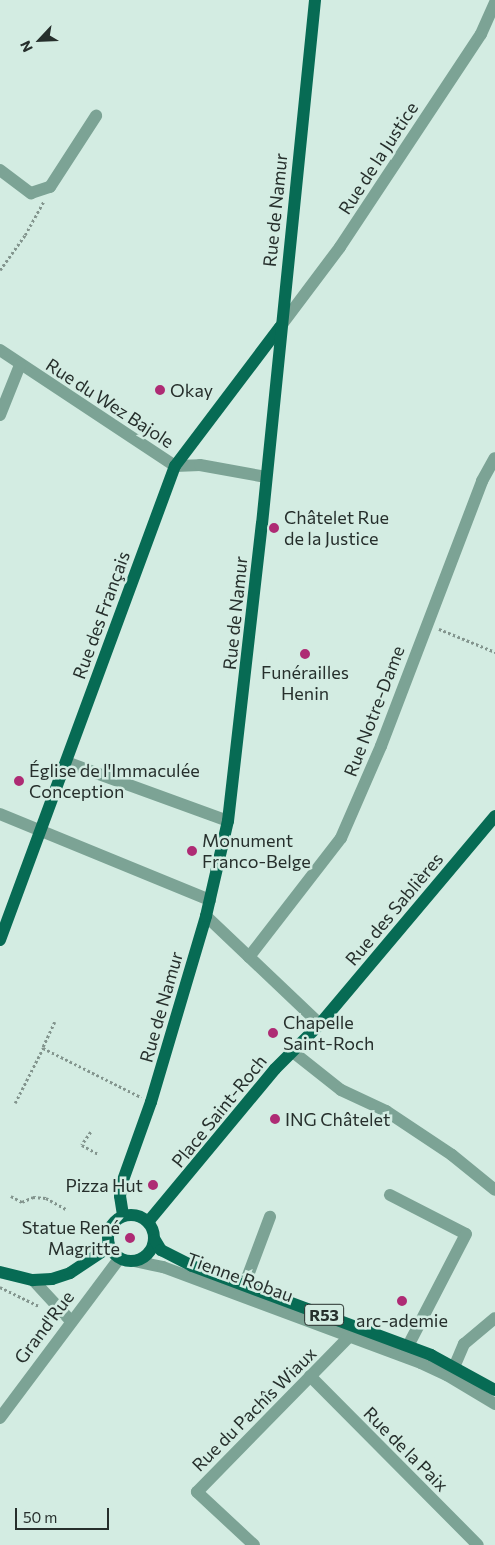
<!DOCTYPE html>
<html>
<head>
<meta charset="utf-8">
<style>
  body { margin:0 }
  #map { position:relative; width:495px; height:1545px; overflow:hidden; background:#d3ece2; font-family:Commissioner,sans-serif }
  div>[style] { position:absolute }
  .path>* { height:2.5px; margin-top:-1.25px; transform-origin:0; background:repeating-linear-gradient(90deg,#83958e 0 2.5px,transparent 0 5px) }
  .minor>* { height:12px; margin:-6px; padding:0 6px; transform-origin:6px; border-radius:6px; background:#7ca395 }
  .major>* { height:12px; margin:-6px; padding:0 6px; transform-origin:6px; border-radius:6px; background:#076b54 }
  .major>.ring { margin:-6px; padding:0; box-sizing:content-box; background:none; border:12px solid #076b54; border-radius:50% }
  .dots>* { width:14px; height:14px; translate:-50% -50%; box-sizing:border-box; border:2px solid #d3ece2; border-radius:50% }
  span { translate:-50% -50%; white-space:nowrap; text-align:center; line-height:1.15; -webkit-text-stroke:5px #d3ece2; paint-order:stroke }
  .shield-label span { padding:1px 4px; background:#d3ece2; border:1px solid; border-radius:4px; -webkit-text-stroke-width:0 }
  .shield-label { font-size:16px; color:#262f2c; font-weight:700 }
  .street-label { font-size:18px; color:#262f2c }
  .poi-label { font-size:18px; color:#262f2c }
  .left { translate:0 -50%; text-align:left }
  .right { translate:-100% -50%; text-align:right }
  .north { position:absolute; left:15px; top:15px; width:50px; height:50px; -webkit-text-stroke:4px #d3ece2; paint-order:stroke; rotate:245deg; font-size:14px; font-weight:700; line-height:20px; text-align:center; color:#262f2c }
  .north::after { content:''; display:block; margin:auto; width:18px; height:22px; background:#262f2c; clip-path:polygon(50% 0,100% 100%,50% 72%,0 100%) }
  .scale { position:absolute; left:15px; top:1508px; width:94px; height:22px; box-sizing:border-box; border:2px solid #262f2c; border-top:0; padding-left:6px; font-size:15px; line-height:18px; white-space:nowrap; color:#262f2c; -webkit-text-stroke:4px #d3ece2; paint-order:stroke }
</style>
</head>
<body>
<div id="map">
  <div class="path">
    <div style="left:0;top:270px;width:43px;rotate:-54.5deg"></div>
    <div style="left:25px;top:235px;width:38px;rotate:-61deg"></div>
    <div style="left:439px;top:629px;width:61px;rotate:22.3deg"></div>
    <div style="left:55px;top:1022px;width:29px;rotate:115deg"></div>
    <div style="left:43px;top:1048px;width:110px;rotate:26.6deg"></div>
    <div style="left:15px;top:1103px;width:62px;rotate:-63deg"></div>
    <div style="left:91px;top:1132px;width:16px;rotate:125deg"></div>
    <div style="left:82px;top:1145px;width:18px;rotate:29deg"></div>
    <div style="left:11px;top:1196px;width:13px;rotate:29deg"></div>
    <div style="left:22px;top:1202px;width:12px;rotate:-24deg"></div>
    <div style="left:33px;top:1197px;width:13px;rotate:4deg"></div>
    <div style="left:46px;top:1198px;width:23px;rotate:29deg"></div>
    <div style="left:83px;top:1220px;width:28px;rotate:26deg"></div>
    <div style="left:0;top:1287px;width:43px;rotate:26deg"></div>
  </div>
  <div class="minor">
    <div style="left:0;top:170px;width:39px;rotate:37deg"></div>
    <div style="left:31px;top:193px;width:20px;rotate:-18deg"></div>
    <div style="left:50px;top:187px;width:85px;rotate:-57.1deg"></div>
    <div style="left:280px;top:327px;width:100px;rotate:-53.1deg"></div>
    <div style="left:340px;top:247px;width:255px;rotate:-56.5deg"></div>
    <div style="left:481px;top:34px;width:35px;rotate:-66deg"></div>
    <div style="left:0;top:350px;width:210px;rotate:33.5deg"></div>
    <div style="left:175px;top:466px;width:25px;rotate:-2deg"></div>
    <div style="left:200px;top:465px;width:67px;rotate:10.3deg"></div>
    <div style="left:0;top:415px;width:54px;rotate:-68.2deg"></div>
    <div style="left:66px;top:762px;width:172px;rotate:20deg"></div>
    <div style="left:0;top:814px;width:227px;rotate:22.3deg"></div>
    <div style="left:206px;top:916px;width:157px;rotate:43.5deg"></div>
    <div style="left:249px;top:957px;width:150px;rotate:-52.3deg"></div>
    <div style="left:341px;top:838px;width:100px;rotate:-66.5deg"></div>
    <div style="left:381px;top:746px;width:284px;rotate:-69.1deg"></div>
    <div style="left:482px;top:481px;width:26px;rotate:-61deg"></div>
    <div style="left:293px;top:1052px;width:61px;rotate:38.4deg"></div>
    <div style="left:341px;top:1090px;width:50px;rotate:25deg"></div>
    <div style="left:386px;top:1111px;width:79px;rotate:33.7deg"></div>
    <div style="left:452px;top:1155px;width:55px;rotate:39.1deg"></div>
    <div style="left:390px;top:1195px;width:85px;rotate:27.2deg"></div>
    <div style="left:466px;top:1234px;width:126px;rotate:117.4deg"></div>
    <div style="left:134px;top:1261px;width:30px;rotate:12deg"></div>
    <div style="left:163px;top:1267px;width:275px;rotate:20.4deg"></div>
    <div style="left:421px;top:1363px;width:29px;rotate:25deg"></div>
    <div style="left:447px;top:1375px;width:56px;rotate:31.1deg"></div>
    <div style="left:33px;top:1280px;width:56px;rotate:47.2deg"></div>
    <div style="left:244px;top:1286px;width:74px;rotate:-69.4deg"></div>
    <div style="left:455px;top:1365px;width:23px;rotate:-67deg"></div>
    <div style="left:464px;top:1344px;width:40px;rotate:-40deg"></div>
    <div style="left:310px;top:1376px;width:238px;rotate:45.2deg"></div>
    <div style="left:0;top:1418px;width:199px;rotate:-53.2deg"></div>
    <div style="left:254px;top:1545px;width:78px;rotate:-137.1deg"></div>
    <div style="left:197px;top:1492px;width:217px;rotate:-45.6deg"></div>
  </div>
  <div class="major">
    <div style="left:0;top:940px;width:505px;rotate:-69.74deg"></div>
    <div style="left:175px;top:466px;width:174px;rotate:-52.9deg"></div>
    <div class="ring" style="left:108px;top:1215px;width:34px;height:34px"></div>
    <div style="left:123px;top:1215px;width:19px;rotate:-99deg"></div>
    <div style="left:120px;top:1196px;width:13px;rotate:-81deg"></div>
    <div style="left:122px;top:1183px;width:86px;rotate:-70.3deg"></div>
    <div style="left:151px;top:1102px;width:194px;rotate:-73.5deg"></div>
    <div style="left:206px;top:916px;width:98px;rotate:-77deg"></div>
    <div style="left:228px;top:821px;width:299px;rotate:-83.5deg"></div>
    <div style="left:262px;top:524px;width:527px;rotate:-84.22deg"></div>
    <div style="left:148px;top:1222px;width:199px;rotate:-50.3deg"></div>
    <div style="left:275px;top:1069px;width:64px;rotate:-45deg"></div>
    <div style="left:320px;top:1024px;width:272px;rotate:-49.9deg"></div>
    <div style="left:155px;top:1240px;width:12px;rotate:59deg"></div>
    <div style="left:161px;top:1250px;width:35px;rotate:27deg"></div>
    <div style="left:192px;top:1266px;width:255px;rotate:20.4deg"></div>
    <div style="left:431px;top:1355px;width:73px;rotate:28.7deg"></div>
    <div style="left:0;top:1272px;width:34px;rotate:14deg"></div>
    <div style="left:33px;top:1280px;width:19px;rotate:-3deg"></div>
    <div style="left:52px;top:1279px;width:19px;rotate:-18deg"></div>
    <div style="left:70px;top:1273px;width:47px;rotate:-33.7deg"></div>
  </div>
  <div class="dots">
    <div style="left:160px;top:390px;background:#ae2b74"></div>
    <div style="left:274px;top:528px;background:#ae2b74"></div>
    <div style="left:305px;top:654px;background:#ae2b74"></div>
    <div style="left:19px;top:781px;background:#ae2b74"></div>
    <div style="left:192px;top:851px;background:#ae2b74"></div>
    <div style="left:273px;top:1033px;background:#ae2b74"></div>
    <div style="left:275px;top:1119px;background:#ae2b74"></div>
    <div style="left:153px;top:1185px;background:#ae2b74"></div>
    <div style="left:130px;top:1238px;background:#ae2b74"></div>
    <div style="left:402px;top:1301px;background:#ae2b74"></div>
  </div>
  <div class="shield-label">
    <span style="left:324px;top:1315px">R53</span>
  </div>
  <div class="street-label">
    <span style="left:378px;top:158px;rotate:-57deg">Rue de la Justice</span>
    <span style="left:275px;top:210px;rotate:-84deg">Rue de Namur</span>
    <span style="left:110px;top:403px;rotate:33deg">Rue du Wez Bajole</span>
    <span style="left:235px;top:613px;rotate:-84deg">Rue de Namur</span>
    <span style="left:101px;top:615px;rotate:-70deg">Rue des Français</span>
    <span style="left:374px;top:711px;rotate:-69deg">Rue Notre-Dame</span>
    <span style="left:394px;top:909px;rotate:-50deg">Rue des Sablières</span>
    <span style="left:161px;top:1007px;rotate:-74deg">Rue de Namur</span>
    <span style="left:219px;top:1111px;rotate:-51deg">Place Saint-Roch</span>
    <span style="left:240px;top:1277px;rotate:20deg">Tienne Robau</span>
    <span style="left:44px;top:1327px;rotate:-53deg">Grand'Rue</span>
    <span style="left:254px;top:1409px;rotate:-45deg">Rue du Pachîs Wiaux</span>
    <span style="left:406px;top:1449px;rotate:45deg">Rue de la Paix</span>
  </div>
  <div class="poi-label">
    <span class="left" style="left:170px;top:390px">Okay</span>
    <span class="left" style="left:284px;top:528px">Châtelet Rue<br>de la Justice</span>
    <span style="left:305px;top:683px">Funérailles<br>Henin</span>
    <span class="left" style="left:29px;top:781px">Église de l'Immaculée<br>Conception</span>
    <span class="left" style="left:202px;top:851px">Monument<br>Franco-Belge</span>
    <span class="left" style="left:283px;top:1033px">Chapelle<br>Saint-Roch</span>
    <span class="left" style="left:285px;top:1119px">ING Châtelet</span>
    <span class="right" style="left:143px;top:1185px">Pizza Hut</span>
    <span class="right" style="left:120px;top:1238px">Statue René<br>Magritte</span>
    <span style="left:402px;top:1320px">arc-ademie</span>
  </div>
  <div class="north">N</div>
  <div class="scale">50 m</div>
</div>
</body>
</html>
